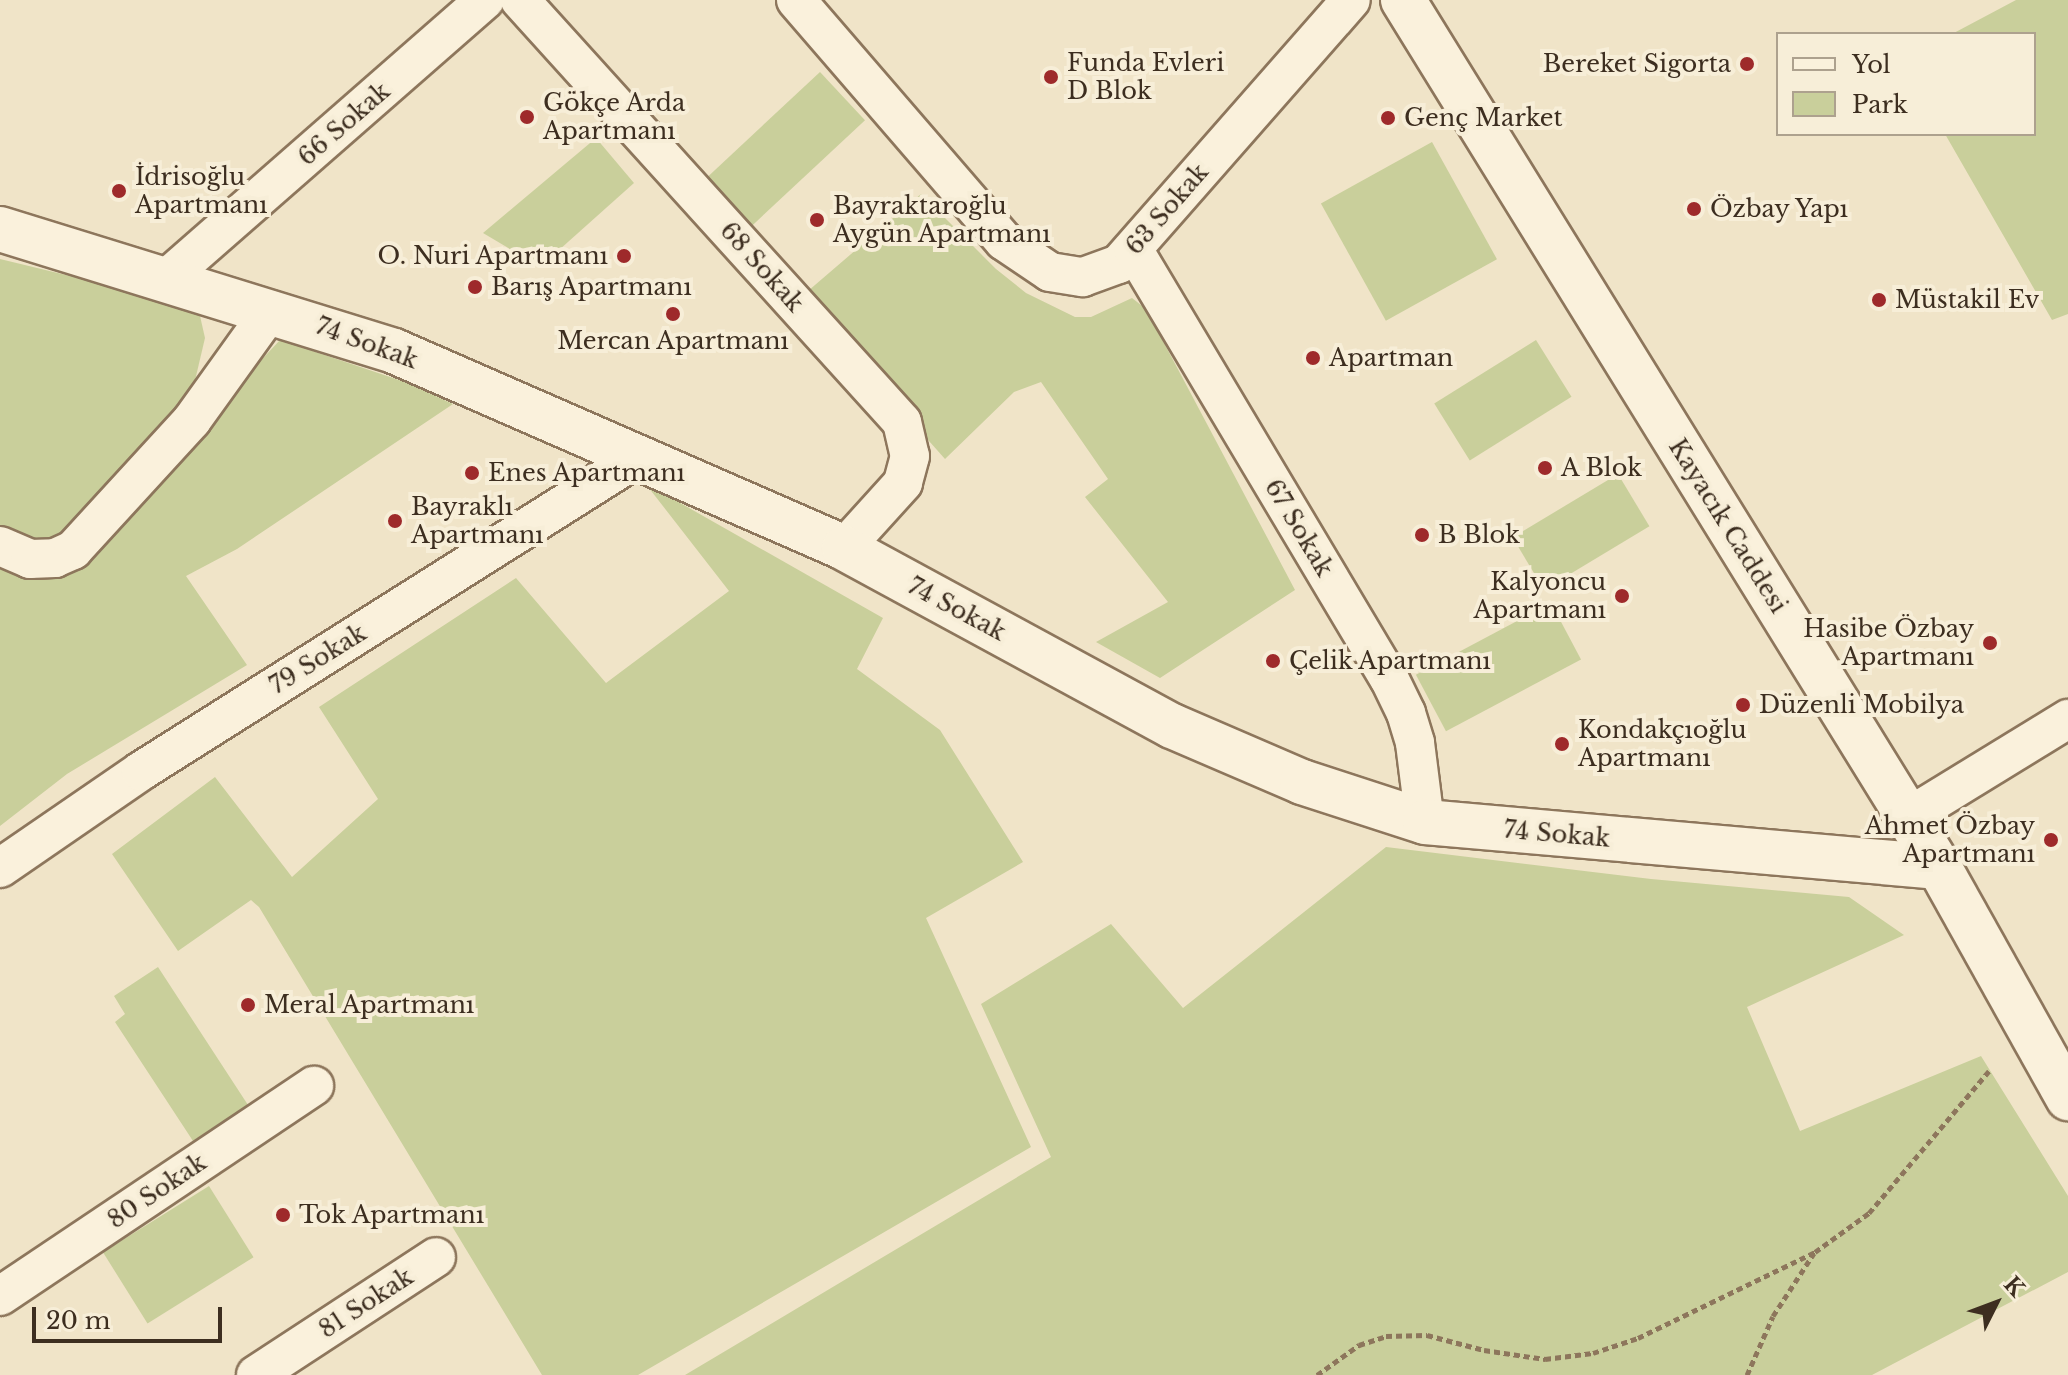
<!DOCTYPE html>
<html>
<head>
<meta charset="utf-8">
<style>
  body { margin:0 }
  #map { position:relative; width:2068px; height:1375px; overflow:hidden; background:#f0e4c8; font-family:"Libre Baskerville",serif }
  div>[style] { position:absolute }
  .green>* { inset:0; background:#c9cf9b; transform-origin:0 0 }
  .path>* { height:5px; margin-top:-2.5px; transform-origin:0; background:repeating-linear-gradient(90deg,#8d765c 0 6px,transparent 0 10px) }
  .roads { filter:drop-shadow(2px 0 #8d765c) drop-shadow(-2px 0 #8d765c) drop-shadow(0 2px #8d765c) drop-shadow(0 -2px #8d765c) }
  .lane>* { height:38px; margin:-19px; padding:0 19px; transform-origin:19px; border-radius:19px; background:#faf1dc }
  .street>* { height:44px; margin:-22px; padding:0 22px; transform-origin:22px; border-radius:22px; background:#faf1dc }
  .secondary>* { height:44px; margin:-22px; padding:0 22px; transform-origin:22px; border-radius:22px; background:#faf1dc }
  .dots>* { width:22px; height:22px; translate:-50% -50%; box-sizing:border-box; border:4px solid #f7eed8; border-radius:50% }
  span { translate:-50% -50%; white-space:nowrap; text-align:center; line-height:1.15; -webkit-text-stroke:8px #f7eed8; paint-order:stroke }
  .poi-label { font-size:24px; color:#3d2e20 }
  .left { translate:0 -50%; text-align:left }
  .right { translate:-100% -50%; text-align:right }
  .street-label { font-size:24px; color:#3d2e20 }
  .legend { position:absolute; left:1776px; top:32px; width:260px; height:104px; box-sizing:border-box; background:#f7eed8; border:2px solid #ada18e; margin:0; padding:10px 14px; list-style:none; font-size:24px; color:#3d2e20 }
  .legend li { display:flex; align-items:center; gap:16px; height:40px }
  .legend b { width:40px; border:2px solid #ada18e }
  .north { position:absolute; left:1956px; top:1263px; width:80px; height:80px; -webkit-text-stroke:6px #f7eed8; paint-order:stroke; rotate:48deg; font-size:22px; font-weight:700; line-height:32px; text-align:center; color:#3d2e20 }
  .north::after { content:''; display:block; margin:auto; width:28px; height:36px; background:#3d2e20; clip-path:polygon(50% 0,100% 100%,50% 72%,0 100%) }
  .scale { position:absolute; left:32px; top:1307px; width:190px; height:36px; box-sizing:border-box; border:4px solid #3d2e20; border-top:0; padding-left:10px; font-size:24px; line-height:28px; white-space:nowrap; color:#3d2e20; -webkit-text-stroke:6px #f7eed8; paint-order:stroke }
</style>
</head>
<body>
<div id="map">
  <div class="green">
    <div style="clip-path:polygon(2016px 0,2068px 0,2068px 314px,2052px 320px,1945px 134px,2034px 134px,2034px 34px,1952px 34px)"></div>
    <div style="left:820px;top:72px;width:66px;height:156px;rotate:47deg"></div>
    <div style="clip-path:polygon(596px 138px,634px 183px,540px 267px,483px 233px)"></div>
    <div style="left:1432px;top:142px;width:134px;height:127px;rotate:61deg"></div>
    <div style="clip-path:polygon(921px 194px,996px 269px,1026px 293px,1075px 317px,1091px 317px,1132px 298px,1146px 309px,1295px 590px,1160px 678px,1096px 642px,1168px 602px,1085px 497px,1108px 479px,1041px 382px,1014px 392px,945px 459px,801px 297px)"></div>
    <div style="clip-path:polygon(0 259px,198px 307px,205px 338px,193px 389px,96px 508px,70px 532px,43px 542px,0 528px)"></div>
    <div style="clip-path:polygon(280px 340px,405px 382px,453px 404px,237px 549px,186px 576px,247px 665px,67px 774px,0 826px,0 556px,79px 554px)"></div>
    <div style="left:1536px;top:340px;width:67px;height:120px;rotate:58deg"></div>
    <div style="left:1618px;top:474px;width:61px;height:123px;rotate:59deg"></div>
    <div style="clip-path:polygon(645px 483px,883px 618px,857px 669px,940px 730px,1023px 862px,926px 918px,1031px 1147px,638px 1375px,542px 1375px,259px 907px,251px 900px,178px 951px,112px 854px,215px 777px,292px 877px,378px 799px,319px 707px,516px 578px,606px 683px,729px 591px)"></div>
    <div style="left:1551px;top:603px;width:64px;height:153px;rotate:62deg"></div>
    <div style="clip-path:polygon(1386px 847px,1651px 879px,1849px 897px,1904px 935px,1747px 1007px,1800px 1131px,1981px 1056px,2068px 1196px,2068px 1272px,1872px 1375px,685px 1375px,1051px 1157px,981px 1004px,1111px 924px,1183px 1008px)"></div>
    <div style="clip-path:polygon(158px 967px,248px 1105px,193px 1141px,115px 1022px,125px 1014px,114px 996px)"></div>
    <div style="left:209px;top:1186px;width:84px;height:125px;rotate:58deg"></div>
  </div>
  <div class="path">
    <div style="left:1317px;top:1375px;width:52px;rotate:-35.5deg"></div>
    <div style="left:1359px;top:1345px;width:28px;rotate:-18deg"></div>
    <div style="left:1386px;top:1336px;width:41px;rotate:-1.4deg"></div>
    <div style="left:1427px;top:1335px;width:59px;rotate:14.7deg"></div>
    <div style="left:1484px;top:1350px;width:62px;rotate:8.4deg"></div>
    <div style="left:1545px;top:1359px;width:48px;rotate:-7.1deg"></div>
    <div style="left:1593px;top:1353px;width:47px;rotate:-18.4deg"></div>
    <div style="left:1638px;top:1338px;width:197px;rotate:-25.9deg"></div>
    <div style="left:1815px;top:1252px;width:67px;rotate:-35.8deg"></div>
    <div style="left:1869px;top:1213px;width:186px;rotate:-49.8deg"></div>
    <div style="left:1747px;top:1375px;width:64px;rotate:-66.2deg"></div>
    <div style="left:1773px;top:1316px;width:75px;rotate:-56.9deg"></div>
  </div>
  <div class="roads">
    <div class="lane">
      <div style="left:520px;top:0;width:569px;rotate:47.85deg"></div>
      <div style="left:902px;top:422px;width:35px;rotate:77deg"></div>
      <div style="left:910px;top:456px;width:28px;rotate:105deg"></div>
      <div style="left:903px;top:483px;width:88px;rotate:132.2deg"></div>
      <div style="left:796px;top:0;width:318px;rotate:49.2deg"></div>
      <div style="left:1004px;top:241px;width:55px;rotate:34deg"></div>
      <div style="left:1050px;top:272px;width:33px;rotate:9deg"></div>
      <div style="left:1083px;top:277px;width:38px;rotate:-20deg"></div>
      <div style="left:1119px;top:264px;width:351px;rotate:-48.7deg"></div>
      <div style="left:1133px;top:249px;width:500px;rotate:59.2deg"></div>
      <div style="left:1389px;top:678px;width:39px;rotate:64deg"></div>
      <div style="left:1406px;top:713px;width:31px;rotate:73deg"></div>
      <div style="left:1415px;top:743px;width:80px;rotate:82.8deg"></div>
      <div style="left:166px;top:279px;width:424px;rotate:-41.2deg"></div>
      <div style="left:0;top:546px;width:33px;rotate:23deg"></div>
      <div style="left:30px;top:559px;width:25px;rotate:-2deg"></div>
      <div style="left:55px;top:558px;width:20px;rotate:-24deg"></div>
      <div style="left:73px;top:550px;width:176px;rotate:-47.5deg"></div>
      <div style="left:192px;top:420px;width:135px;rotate:-54.3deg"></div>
      <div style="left:1908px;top:817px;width:188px;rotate:-31.5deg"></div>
      <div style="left:0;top:868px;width:171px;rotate:-34.5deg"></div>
      <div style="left:141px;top:771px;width:590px;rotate:-32.26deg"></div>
      <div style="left:0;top:1296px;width:378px;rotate:-33.8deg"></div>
      <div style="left:256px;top:1375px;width:215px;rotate:-33.2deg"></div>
    </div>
    <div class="street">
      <div style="left:0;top:229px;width:412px;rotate:17.2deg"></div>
      <div style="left:394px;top:351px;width:491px;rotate:23.6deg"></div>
      <div style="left:844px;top:548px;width:373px;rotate:28.5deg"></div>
      <div style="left:1172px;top:726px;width:142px;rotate:23.3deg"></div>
      <div style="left:1302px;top:782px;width:129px;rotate:18deg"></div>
      <div style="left:1425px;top:822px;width:516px;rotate:5deg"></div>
    </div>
    <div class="secondary">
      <div style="left:1403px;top:0;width:1019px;rotate:58.27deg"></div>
      <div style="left:1939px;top:867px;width:265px;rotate:60.8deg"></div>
    </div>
  </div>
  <div class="dots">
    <div style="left:1747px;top:64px;background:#9e2a2b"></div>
    <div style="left:1051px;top:77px;background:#9e2a2b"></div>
    <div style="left:527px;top:117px;background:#9e2a2b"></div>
    <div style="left:1388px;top:118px;background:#9e2a2b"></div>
    <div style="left:119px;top:191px;background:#9e2a2b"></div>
    <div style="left:1694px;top:209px;background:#9e2a2b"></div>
    <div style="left:817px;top:220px;background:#9e2a2b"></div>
    <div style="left:624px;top:256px;background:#9e2a2b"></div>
    <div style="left:475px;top:287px;background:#9e2a2b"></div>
    <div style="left:1879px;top:300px;background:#9e2a2b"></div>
    <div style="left:673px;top:314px;background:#9e2a2b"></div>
    <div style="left:1313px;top:358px;background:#9e2a2b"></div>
    <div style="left:1545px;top:468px;background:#9e2a2b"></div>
    <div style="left:472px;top:473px;background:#9e2a2b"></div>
    <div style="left:395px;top:521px;background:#9e2a2b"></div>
    <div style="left:1422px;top:535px;background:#9e2a2b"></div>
    <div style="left:1622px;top:596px;background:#9e2a2b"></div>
    <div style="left:1990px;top:643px;background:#9e2a2b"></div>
    <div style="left:1273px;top:661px;background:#9e2a2b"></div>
    <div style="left:1743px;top:705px;background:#9e2a2b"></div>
    <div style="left:1562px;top:744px;background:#9e2a2b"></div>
    <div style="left:2051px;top:840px;background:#9e2a2b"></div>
    <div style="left:248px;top:1005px;background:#9e2a2b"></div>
    <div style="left:283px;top:1215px;background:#9e2a2b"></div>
  </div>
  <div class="poi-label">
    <span class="left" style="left:1067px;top:77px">Funda Evleri<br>D Blok</span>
    <span class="right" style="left:1731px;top:64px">Bereket Sigorta</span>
    <span class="left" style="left:543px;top:117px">Gökçe Arda<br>Apartmanı</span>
    <span class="left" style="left:1404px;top:118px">Genç Market</span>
    <span class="left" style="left:135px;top:191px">İdrisoğlu<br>Apartmanı</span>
    <span class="left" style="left:833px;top:220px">Bayraktaroğlu<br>Aygün Apartmanı</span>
    <span class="left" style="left:1710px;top:209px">Özbay Yapı</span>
    <span class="right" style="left:608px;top:256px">O. Nuri Apartmanı</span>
    <span class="left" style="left:491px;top:287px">Barış Apartmanı</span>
    <span class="left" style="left:1895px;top:300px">Müstakil Ev</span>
    <span style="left:673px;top:341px">Mercan Apartmanı</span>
    <span class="left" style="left:1329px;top:358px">Apartman</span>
    <span class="left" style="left:1561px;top:468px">A Blok</span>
    <span class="left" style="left:488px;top:473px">Enes Apartmanı</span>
    <span class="left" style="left:411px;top:521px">Bayraklı<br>Apartmanı</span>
    <span class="left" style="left:1438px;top:535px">B Blok</span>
    <span class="right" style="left:1606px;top:596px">Kalyoncu<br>Apartmanı</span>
    <span class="right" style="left:1974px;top:643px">Hasibe Özbay<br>Apartmanı</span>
    <span class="left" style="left:1289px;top:661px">Çelik Apartmanı</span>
    <span class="left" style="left:1759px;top:705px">Düzenli Mobilya</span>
    <span class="left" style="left:1578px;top:744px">Kondakçıoğlu<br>Apartmanı</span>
    <span class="right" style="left:2035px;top:840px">Ahmet Özbay<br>Apartmanı</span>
    <span class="left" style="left:264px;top:1005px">Meral Apartmanı</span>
    <span class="left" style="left:299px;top:1215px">Tok Apartmanı</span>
  </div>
  <div class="street-label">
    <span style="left:344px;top:124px;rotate:-41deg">66 Sokak</span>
    <span style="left:1167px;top:209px;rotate:-49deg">63 Sokak</span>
    <span style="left:762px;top:267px;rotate:48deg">68 Sokak</span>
    <span style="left:367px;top:343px;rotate:20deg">74 Sokak</span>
    <span style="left:1728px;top:526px;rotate:58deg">Kayacık Caddesi</span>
    <span style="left:1299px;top:528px;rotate:59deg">67 Sokak</span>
    <span style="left:957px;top:609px;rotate:28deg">74 Sokak</span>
    <span style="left:318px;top:659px;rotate:-32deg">79 Sokak</span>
    <span style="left:1557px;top:834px;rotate:5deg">74 Sokak</span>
    <span style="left:157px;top:1191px;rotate:-34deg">80 Sokak</span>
    <span style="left:366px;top:1303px;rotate:-33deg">81 Sokak</span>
  </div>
  <ul class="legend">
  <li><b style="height:10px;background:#faf1dc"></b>Yol</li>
  <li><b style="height:22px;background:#c9cf9b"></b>Park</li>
  </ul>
  <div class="north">K</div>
  <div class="scale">20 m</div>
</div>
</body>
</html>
